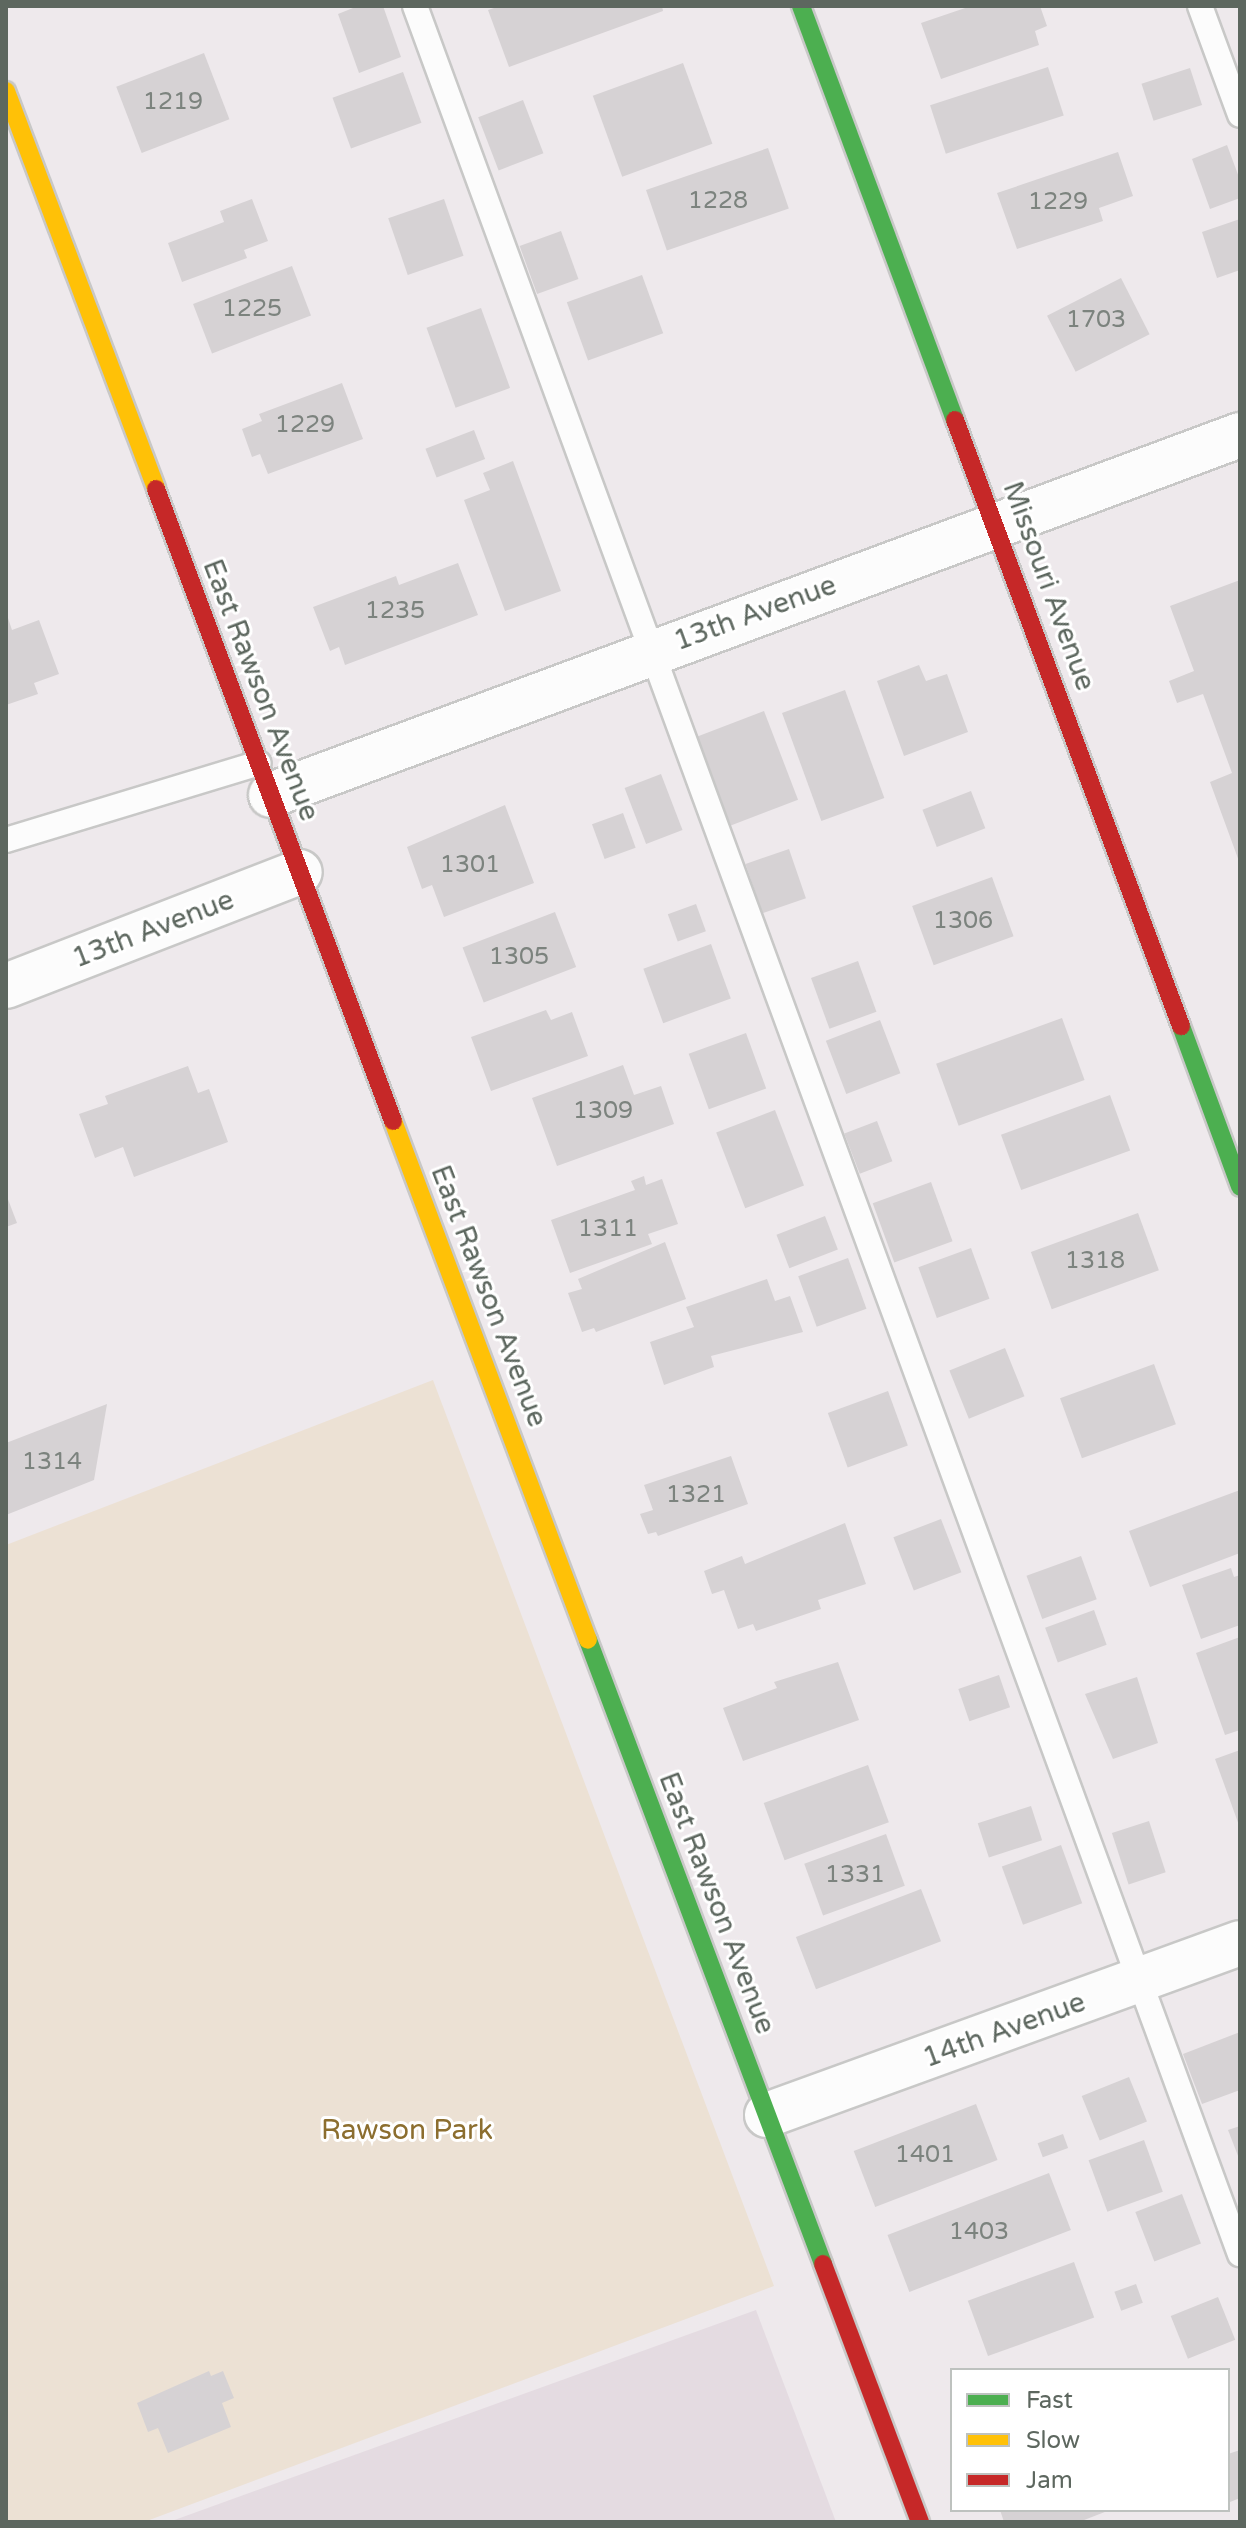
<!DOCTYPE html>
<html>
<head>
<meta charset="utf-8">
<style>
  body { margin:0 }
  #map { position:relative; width:1246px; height:2528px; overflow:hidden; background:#eee9ec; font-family:"Varela Round",sans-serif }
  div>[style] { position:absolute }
  .education>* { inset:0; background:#e4dbe1 }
  .green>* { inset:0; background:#ece1d4 }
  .building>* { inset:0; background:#d6d2d4; transform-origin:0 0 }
  .roads { filter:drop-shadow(2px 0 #c8c8c7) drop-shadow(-2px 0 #c8c8c7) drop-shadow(0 2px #c8c8c7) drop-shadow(0 -2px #c8c8c7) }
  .lane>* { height:24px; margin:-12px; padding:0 12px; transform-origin:12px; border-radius:12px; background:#fcfcfc }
  .street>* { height:44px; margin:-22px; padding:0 22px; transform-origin:22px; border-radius:22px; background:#fcfcfc }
  .fast>* { height:18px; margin:-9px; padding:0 9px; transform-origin:9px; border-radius:9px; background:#4caf50 }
  .slow>* { height:18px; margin:-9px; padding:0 9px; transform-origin:9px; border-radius:9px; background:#ffc107 }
  .jam>* { height:18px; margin:-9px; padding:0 9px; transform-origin:9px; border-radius:9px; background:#c62828 }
  span { translate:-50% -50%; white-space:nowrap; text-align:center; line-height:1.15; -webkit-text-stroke:6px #fff; paint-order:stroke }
  .number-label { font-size:24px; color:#7c837e }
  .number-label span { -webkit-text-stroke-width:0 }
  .street-label { font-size:28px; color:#5d675f }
  .park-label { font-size:28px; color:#8c6e2f }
  .frame { position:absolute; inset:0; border:8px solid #5d675f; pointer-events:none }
  .legend { position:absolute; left:950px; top:2368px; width:280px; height:144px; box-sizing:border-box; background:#fff; border:2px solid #bec2bf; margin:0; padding:10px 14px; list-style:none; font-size:24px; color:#5d675f }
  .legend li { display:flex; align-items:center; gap:16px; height:40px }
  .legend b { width:40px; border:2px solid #bec2bf }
</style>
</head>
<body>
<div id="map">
  <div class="education">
    <div style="clip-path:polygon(756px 2310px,836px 2522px,169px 2522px)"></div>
  </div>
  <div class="green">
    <div style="clip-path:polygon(433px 1380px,774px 2286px,144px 2522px,6px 2522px,6px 1545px)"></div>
  </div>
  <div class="building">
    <div style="clip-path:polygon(358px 6px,383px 6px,401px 57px,359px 73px,338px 14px)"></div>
    <div style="clip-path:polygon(500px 6px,662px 6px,663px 11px,509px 67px,488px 10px)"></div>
    <div style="clip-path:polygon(971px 6px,1040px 6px,1047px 26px,1035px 31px,1039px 45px,941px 79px,921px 23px)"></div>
    <div style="left:204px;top:53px;width:71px;height:94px;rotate:69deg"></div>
    <div style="left:683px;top:63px;width:86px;height:96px;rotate:70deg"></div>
    <div style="left:1048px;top:67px;width:51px;height:124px;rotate:72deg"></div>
    <div style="left:1190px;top:68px;width:39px;height:51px;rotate:72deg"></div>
    <div style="left:403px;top:72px;width:54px;height:75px;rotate:70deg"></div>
    <div style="left:523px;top:100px;width:57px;height:48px;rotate:69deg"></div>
    <div style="clip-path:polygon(1227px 145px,1240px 180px,1240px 198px,1210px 209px,1192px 159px)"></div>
    <div style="left:768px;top:148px;width:64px;height:129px;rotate:71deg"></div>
    <div style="clip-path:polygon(1118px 152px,1133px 196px,1099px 208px,1103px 221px,1017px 249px,997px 193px)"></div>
    <div style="clip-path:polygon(252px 199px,268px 241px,244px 250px,247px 258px,182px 282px,168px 243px,224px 222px,220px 211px)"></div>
    <div style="left:444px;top:199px;width:60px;height:59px;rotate:71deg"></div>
    <div style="clip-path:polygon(1240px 219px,1240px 270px,1217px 278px,1202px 232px)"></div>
    <div style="left:561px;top:231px;width:51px;height:44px;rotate:70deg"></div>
    <div style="left:292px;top:266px;width:53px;height:106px;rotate:69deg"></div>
    <div style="left:642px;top:275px;width:62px;height:80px;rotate:70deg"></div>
    <div style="left:1121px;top:278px;width:63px;height:83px;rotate:63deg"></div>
    <div style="left:481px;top:308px;width:85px;height:58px;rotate:70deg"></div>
    <div style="clip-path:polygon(342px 383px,363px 439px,268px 474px,260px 454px,252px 457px,242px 429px,262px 421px,259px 414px)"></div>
    <div style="left:474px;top:430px;width:31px;height:52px;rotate:69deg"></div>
    <div style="clip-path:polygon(513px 461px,561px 591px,505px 611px,464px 500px,490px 490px,483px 473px)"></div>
    <div style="clip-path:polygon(458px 563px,478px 615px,345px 665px,339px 647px,330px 651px,313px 607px,396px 576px,399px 585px)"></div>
    <div style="clip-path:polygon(1240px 580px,1240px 864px,1210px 782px,1232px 773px,1203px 694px,1177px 703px,1169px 681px,1194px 671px,1170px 606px)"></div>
    <div style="clip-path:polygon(8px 618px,12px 630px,39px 620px,59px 674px,34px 683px,38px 694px,6px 705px)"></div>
    <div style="clip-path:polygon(919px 665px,926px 681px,947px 674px,968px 732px,904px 756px,877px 681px)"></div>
    <div style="left:845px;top:690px;width:115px;height:67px;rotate:70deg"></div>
    <div style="left:764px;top:711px;width:95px;height:72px;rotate:69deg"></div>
    <div style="left:661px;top:774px;width:60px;height:39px;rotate:69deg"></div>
    <div style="left:971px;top:791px;width:40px;height:52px;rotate:69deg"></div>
    <div style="clip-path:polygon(505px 805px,534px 883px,444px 917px,432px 885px,422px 889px,407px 847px)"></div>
    <div style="left:623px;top:813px;width:37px;height:33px;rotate:70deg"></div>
    <div style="left:789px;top:849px;width:52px;height:46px;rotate:71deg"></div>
    <div style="left:992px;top:877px;width:63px;height:85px;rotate:70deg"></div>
    <div style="left:696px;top:904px;width:29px;height:30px;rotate:70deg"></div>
    <div style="left:555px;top:912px;width:59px;height:99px;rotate:69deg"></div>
    <div style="left:711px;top:944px;width:58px;height:72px;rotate:70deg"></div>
    <div style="left:858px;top:961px;width:54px;height:50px;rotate:70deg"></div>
    <div style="clip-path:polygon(546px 1010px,551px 1020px,572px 1012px,588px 1056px,491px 1091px,471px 1037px)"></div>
    <div style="left:1062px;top:1018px;width:66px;height:134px;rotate:70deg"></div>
    <div style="left:880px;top:1020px;width:57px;height:58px;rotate:69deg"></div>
    <div style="left:746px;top:1033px;width:59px;height:61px;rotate:70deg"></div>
    <div style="clip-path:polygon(623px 1065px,634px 1095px,661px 1086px,674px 1124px,557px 1166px,532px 1098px)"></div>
    <div style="clip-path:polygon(188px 1066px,198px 1093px,209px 1089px,228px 1142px,134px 1177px,123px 1147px,95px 1158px,79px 1114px,108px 1104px,105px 1096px)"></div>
    <div style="left:1110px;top:1095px;width:59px;height:116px;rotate:70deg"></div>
    <div style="left:775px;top:1110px;width:81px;height:63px;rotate:69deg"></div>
    <div style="left:877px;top:1121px;width:43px;height:35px;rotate:69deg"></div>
    <div style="clip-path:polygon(644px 1176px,646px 1185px,662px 1179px,678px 1224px,648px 1234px,652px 1244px,570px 1273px,551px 1220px,635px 1190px,631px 1181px)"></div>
    <div style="left:931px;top:1182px;width:63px;height:62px;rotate:70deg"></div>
    <div style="clip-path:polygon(6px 1194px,17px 1223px,6px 1227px)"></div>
    <div style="left:1138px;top:1213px;width:61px;height:114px;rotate:70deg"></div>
    <div style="left:825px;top:1216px;width:36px;height:52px;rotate:69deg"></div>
    <div style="clip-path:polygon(665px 1242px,686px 1299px,596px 1332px,594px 1328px,582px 1332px,568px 1293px,582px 1289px,578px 1279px)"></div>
    <div style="left:971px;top:1248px;width:54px;height:56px;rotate:70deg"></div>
    <div style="left:848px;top:1258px;width:54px;height:53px;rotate:70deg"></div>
    <div style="clip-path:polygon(767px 1279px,775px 1301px,790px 1296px,803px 1332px,711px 1356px,714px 1367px,664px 1385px,650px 1342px,694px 1327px,686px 1307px)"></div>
    <div style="left:1005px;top:1348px;width:52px;height:60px;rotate:68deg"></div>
    <div style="left:1154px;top:1364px;width:64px;height:100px;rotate:70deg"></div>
    <div style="left:888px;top:1391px;width:58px;height:64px;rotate:70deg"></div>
    <div style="clip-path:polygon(107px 1404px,94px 1480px,6px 1515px,6px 1443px)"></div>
    <div style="clip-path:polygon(731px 1456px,748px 1504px,658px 1536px,656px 1532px,648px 1534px,640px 1514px,653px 1510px,644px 1485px)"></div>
    <div style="clip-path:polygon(1240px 1490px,1240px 1553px,1150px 1587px,1129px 1531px)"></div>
    <div style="left:941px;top:1519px;width:57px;height:51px;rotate:69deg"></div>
    <div style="clip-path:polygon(845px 1523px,866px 1584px,818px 1600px,821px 1609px,756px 1631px,753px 1624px,738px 1629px,724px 1590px,712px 1594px,704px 1571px,742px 1556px,745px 1564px)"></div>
    <div style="left:1081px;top:1556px;width:46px;height:58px;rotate:70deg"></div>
    <div style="clip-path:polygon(1231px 1568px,1234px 1577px,1240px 1575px,1240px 1625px,1201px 1639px,1182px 1585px)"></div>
    <div style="left:1094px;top:1610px;width:37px;height:52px;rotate:70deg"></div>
    <div style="clip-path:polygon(1240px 1637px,1240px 1730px,1225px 1735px,1196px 1653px)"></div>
    <div style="clip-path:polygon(838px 1662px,859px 1720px,743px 1761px,723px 1708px,777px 1688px,774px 1682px)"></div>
    <div style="left:999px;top:1675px;width:34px;height:43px;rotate:71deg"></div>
    <div style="clip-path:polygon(1137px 1677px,1158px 1743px,1113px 1759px,1085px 1694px)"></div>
    <div style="clip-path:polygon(1240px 1750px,1240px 1828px,1215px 1759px)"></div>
    <div style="left:868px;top:1765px;width:61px;height:111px;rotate:70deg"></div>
    <div style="left:1031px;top:1806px;width:36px;height:56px;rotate:72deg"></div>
    <div style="left:1149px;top:1821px;width:54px;height:39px;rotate:72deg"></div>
    <div style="left:886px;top:1834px;width:55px;height:87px;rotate:70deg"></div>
    <div style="left:1061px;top:1845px;width:62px;height:63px;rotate:70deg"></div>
    <div style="left:921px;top:1889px;width:56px;height:134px;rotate:69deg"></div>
    <div style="clip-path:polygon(1240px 2032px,1240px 2090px,1202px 2104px,1183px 2054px)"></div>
    <div style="left:1129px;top:2077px;width:48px;height:51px;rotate:68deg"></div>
    <div style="left:976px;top:2104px;width:60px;height:131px;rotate:69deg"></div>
    <div style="clip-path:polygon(1240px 2126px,1240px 2161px,1228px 2130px)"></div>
    <div style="left:1063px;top:2134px;width:15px;height:27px;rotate:70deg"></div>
    <div style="left:1144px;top:2140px;width:55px;height:59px;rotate:70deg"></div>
    <div style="left:1049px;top:2173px;width:61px;height:173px;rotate:69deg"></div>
    <div style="left:1182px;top:2194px;width:53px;height:50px;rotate:69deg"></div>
    <div style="left:1074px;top:2262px;width:59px;height:113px;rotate:70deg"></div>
    <div style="left:1136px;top:2284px;width:20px;height:23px;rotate:70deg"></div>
    <div style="left:1218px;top:2297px;width:46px;height:51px;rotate:68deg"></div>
    <div style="clip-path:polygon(209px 2371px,211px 2376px,223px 2371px,234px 2398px,222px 2403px,231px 2427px,168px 2453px,158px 2428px,148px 2432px,137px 2403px)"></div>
    <div style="clip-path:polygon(1240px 2450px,1240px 2498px,1230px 2502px,1228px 2454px)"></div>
    <div style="clip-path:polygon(1000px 2510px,1110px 2510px,1079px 2522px,1004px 2522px)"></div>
  </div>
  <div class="roads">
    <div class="lane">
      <div style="left:415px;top:6px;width:2395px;rotate:69.85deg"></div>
      <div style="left:1200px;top:6px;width:116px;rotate:69.8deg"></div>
      <div style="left:6px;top:840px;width:264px;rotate:-16.9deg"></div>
    </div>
    <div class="street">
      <div style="left:271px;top:795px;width:1034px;rotate:-20.38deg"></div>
      <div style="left:6px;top:986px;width:315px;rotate:-21.2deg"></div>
      <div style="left:767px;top:2115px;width:503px;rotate:-19.98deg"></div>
    </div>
    <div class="fast">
      <div style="left:801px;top:6px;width:442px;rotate:69.6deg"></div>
      <div style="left:1181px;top:1026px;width:171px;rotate:69.8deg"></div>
      <div style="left:588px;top:1640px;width:667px;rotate:69.36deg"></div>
    </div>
    <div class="slow">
      <div style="left:6px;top:91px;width:425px;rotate:69.3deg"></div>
      <div style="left:393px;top:1121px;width:554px;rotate:69.41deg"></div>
    </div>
    <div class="jam">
      <div style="left:955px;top:420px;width:647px;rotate:69.55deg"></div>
      <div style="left:156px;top:489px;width:675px;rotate:69.44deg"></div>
      <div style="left:823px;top:2264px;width:276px;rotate:69.4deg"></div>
    </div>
  </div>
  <div class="number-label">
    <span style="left:173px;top:102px">1219</span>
    <span style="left:718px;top:201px">1228</span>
    <span style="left:1058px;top:202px">1229</span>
    <span style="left:252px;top:309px">1225</span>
    <span style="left:1096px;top:320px">1703</span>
    <span style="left:305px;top:425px">1229</span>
    <span style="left:395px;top:611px">1235</span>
    <span style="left:470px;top:865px">1301</span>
    <span style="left:963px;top:921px">1306</span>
    <span style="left:519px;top:957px">1305</span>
    <span style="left:603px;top:1111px">1309</span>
    <span style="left:608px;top:1229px">1311</span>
    <span style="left:1095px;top:1261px">1318</span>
    <span style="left:52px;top:1462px">1314</span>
    <span style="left:696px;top:1495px">1321</span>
    <span style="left:855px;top:1875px">1331</span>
    <span style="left:925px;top:2155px">1401</span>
    <span style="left:979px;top:2232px">1403</span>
  </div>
  <div class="street-label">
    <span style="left:1049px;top:586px;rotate:70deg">Missouri Avenue</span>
    <span style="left:755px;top:613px;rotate:-20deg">13th Avenue</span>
    <span style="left:261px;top:690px;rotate:69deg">East Rawson Avenue</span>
    <span style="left:153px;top:929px;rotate:-21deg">13th Avenue</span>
    <span style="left:489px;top:1296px;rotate:69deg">East Rawson Avenue</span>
    <span style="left:717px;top:1903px;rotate:69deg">East Rawson Avenue</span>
    <span style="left:1004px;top:2030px;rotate:-20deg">14th Avenue</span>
  </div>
  <div class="park-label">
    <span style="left:407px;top:2130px">Rawson Park</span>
  </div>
  <div class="frame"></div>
  <ul class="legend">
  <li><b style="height:10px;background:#4caf50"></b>Fast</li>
  <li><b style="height:10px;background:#ffc107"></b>Slow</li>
  <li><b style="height:10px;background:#c62828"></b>Jam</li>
  </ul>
</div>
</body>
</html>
